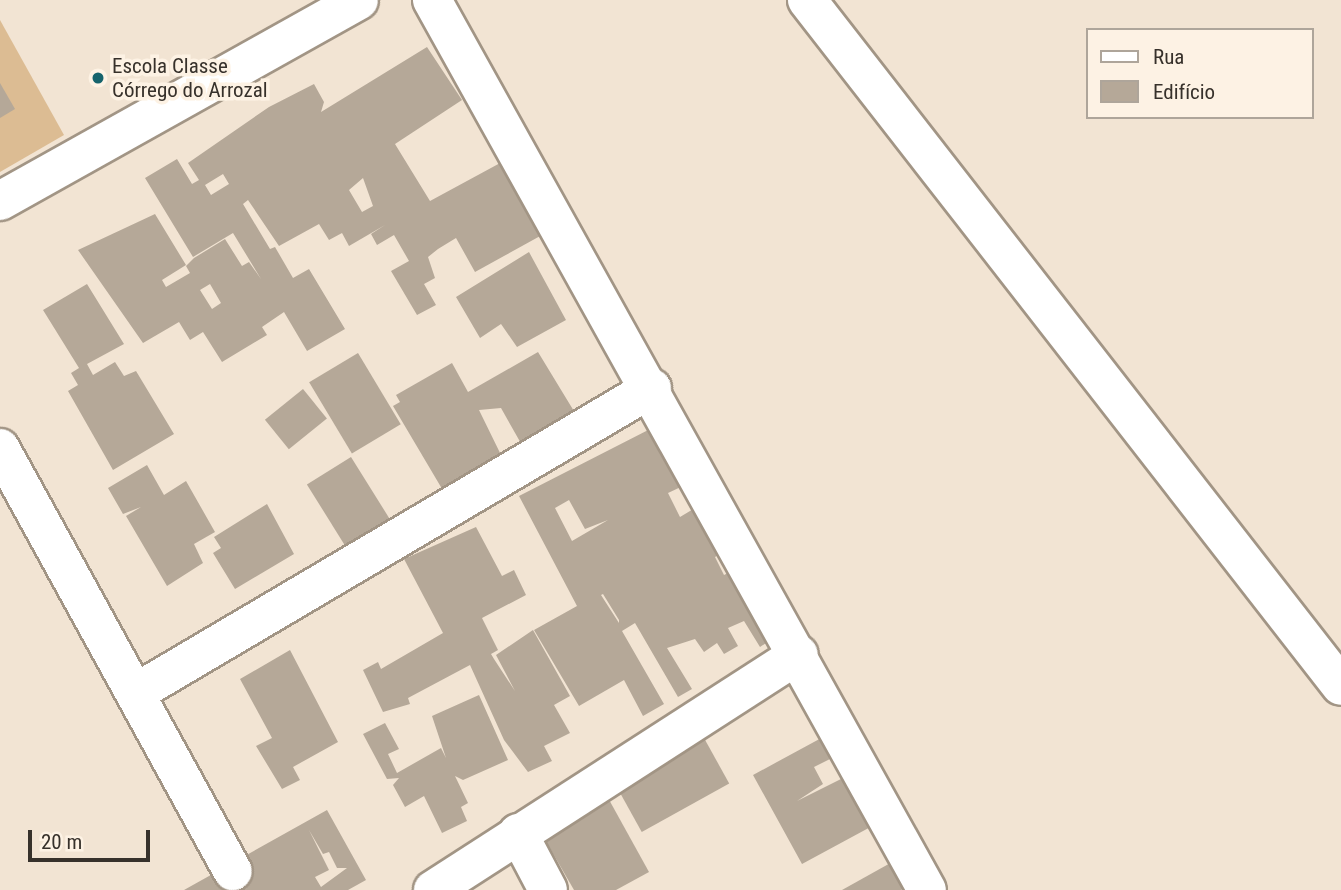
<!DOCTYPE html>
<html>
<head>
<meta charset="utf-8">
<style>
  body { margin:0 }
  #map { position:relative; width:1341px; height:890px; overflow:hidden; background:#f2e4d3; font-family:"Roboto Condensed",sans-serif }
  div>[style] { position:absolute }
  .green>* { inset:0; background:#dcbc93 }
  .building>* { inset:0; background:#b5a898; transform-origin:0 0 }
  .roads { filter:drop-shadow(2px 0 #a29585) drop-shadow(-2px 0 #a29585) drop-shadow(0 2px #a29585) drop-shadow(0 -2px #a29585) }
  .street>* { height:38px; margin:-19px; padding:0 19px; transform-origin:19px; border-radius:19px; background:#fff }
  .dots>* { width:19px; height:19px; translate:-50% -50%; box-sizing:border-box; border:4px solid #fdf2e4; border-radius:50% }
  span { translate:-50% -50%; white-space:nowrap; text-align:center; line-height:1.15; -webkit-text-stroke:7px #fdf2e4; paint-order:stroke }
  .poi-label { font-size:21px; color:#37312b }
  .left { translate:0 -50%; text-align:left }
  .legend { position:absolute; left:1086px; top:28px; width:228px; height:91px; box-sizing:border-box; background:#fdf2e4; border:2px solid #aea59a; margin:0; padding:9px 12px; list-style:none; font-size:21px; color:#37312b }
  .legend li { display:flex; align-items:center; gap:14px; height:35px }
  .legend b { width:35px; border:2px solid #aea59a }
  .scale { position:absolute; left:28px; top:830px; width:122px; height:32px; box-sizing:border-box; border:4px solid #37312b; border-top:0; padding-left:9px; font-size:21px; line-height:24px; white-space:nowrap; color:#37312b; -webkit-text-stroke:5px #fdf2e4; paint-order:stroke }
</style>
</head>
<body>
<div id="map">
  <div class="green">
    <div style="clip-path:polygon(0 20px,64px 135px,0 172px)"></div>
  </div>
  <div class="building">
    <div style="clip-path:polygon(evenodd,427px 47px,462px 100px,395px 144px,430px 201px,502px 162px,542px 235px,475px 272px,456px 238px,438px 249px,428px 257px,435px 278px,424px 284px,436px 305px,417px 315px,391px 271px,409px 261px,394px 235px,377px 245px,371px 234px,385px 225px,349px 246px,342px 233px,329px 240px,319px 224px,279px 246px,248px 200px,243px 204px,270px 249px,275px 247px,293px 278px,309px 269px,345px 329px,307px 351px,284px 312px,262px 327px,267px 335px,222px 362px,203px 332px,190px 340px,179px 322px,143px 343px,78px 250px,155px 214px,186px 265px,162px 280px,166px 287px,190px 273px,186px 266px,194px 258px,225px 239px,242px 266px,249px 262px,261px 279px,233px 233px,193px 257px,145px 178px,177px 159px,192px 184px,199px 180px,188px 163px,269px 107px,314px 84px,324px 102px,321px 112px,427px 47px,223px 174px,229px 184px,211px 195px,205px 185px,223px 174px,427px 47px,363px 178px,373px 206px,362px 212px,349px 190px,363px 178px,427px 47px,210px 284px,221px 303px,212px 309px,200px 290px,210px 284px)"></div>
    <div style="clip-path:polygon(0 83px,15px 109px,0 118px)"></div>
    <div style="clip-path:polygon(529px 252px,566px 320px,517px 347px,501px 324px,480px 338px,456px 297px)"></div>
    <div style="clip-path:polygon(87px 284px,124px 344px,87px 364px,93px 375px,115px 362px,124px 376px,136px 371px,174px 434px,113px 470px,68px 391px,78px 385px,71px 373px,79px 368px,43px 310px)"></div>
    <div style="clip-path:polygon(538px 352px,583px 426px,527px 454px,501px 408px,479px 410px,503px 459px,451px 504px,393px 406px,400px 402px,396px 395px,452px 363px,468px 392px)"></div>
    <div style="left:358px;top:353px;width:83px;height:57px;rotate:59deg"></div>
    <div style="left:303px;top:389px;width:38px;height:49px;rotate:51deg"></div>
    <div style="clip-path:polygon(evenodd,658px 425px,685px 485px,668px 493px,680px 517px,700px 505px,725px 551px,715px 557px,724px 575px,736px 569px,772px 639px,760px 647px,744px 621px,728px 628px,738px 646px,724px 654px,717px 643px,704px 652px,695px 639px,667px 648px,692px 689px,678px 697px,635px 623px,622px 631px,664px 704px,643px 716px,624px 680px,579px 706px,534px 630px,577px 606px,519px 496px,658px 425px,569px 500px,585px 529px,608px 520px,572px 541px,555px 508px,569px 500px,658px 425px,603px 594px,619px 620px,619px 623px,601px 595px,603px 594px)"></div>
    <div style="left:351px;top:457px;width:88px;height:52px;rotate:58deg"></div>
    <div style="clip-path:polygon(147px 465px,164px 495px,186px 481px,215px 532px,194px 544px,203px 563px,167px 586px,126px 516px,141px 507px,123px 514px,108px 488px)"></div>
    <div style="clip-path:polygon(267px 504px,294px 554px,235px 589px,213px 553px,221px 548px,214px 537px)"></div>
    <div style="clip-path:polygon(476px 527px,502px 576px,514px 570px,526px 595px,482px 618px,498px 650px,491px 654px,494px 659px,515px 691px,496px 655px,533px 630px,570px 696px,554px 705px,570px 733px,544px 746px,552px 761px,528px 772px,504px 740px,470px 665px,408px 698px,410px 704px,383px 712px,363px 670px,378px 662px,381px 669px,443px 633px,404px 559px)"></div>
    <div style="clip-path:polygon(290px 650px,338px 742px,293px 767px,300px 780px,282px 789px,256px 746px,272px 738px,240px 679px)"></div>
    <div style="clip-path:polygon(479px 695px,508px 760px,463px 780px,455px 776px,468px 803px,461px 807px,467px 821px,442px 833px,424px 796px,405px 807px,393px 785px,399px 778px,387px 779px,363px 734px,385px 723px,399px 749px,388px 754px,397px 773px,441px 748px,446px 758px,432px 716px)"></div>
    <div style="clip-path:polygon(825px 736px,836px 756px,814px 767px,823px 784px,797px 801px,847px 776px,876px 824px,802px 864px,753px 775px)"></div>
    <div style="left:704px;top:738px;width:52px;height:100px;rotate:61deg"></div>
    <div style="clip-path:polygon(602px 787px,649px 872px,616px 890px,574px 890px,536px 824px)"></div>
    <div style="clip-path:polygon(evenodd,327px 810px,366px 880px,348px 890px,184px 890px,327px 810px,309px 830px,323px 854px,329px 852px,337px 868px,347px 868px,321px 887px,315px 877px,329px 870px,309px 830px)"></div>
    <div style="clip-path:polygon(894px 861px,908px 886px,901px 890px,842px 890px)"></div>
  </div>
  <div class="roads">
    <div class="street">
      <div style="left:432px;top:0;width:1018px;rotate:60.92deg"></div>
      <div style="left:807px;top:0;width:869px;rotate:52.1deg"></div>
      <div style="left:0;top:201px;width:411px;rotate:-29.2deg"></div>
      <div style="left:0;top:448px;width:483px;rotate:61.2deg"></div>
      <div style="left:137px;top:692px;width:598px;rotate:-30.55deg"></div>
      <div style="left:518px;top:833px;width:64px;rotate:62.2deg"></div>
      <div style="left:433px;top:890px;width:435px;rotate:-32.8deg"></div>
    </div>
  </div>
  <div class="dots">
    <div style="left:98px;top:78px;background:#16636c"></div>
  </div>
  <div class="poi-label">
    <span class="left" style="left:112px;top:78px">Escola Classe<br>Córrego do Arrozal</span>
  </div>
  <ul class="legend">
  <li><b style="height:9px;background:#fff"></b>Rua</li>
  <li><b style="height:19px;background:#b5a898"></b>Edifício</li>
  </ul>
  <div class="scale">20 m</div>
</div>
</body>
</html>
